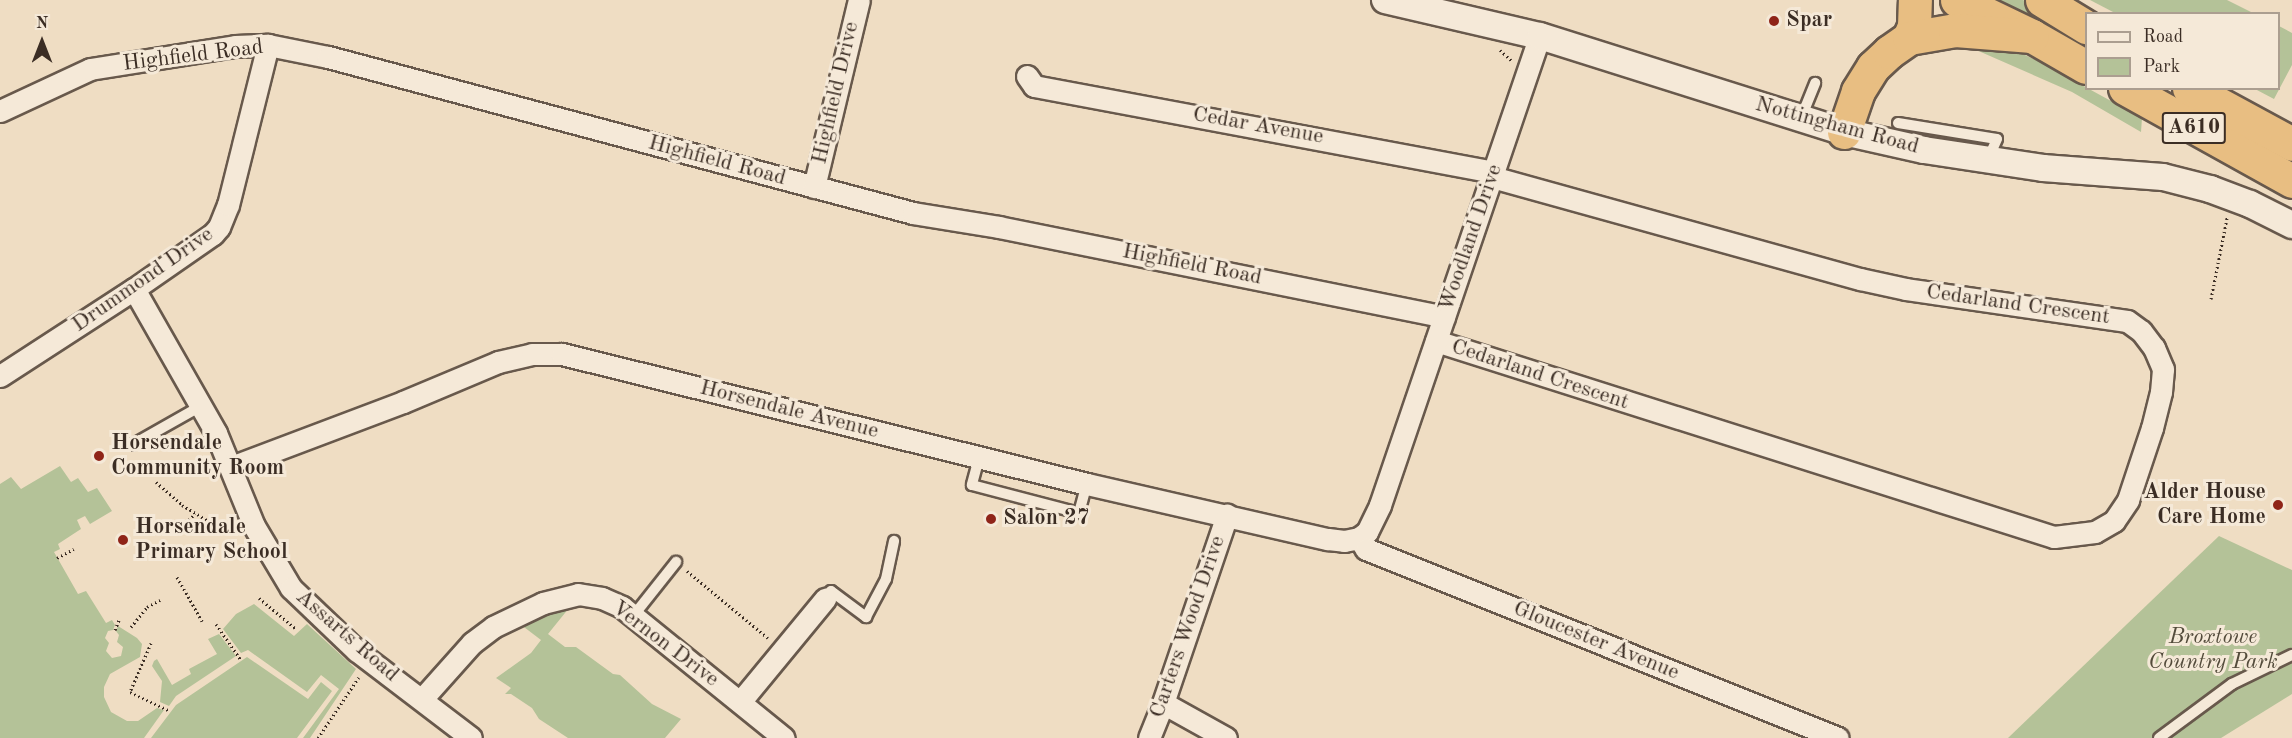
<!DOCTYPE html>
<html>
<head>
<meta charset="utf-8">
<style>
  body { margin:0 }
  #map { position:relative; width:2292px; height:738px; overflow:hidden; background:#efddc3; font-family:"Old Standard TT",serif }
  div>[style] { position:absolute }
  .green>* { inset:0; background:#b4c298 }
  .path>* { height:3px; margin-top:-1.5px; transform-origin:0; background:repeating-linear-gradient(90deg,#3b2d24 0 1.5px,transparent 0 4.5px) }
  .roads { filter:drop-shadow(2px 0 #68594c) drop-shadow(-2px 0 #68594c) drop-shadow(0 2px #68594c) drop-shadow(0 -2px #68594c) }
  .service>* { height:10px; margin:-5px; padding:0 5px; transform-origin:5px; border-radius:5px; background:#f5e9d8 }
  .minor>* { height:21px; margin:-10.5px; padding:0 10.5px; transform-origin:10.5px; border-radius:10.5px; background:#f5e9d8 }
  .tertiary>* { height:26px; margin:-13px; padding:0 13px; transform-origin:13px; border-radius:13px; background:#f5e9d8 }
  .trunk>* { height:33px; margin:-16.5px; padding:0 16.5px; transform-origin:16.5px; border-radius:16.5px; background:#e8be82 }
  .dots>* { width:16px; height:16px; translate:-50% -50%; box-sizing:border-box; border:3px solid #f5e9d8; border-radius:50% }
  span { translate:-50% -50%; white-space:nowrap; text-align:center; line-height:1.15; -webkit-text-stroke:6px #f5e9d8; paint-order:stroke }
  .shield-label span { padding:2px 4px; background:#f5e9d8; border:2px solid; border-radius:4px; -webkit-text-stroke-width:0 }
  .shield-label { font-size:21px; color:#3b2d24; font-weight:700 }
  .poi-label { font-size:22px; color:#3b2d24; font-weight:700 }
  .left { translate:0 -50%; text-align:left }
  .right { translate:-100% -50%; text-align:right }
  .street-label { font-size:22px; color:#3b2d24 }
  .park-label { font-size:22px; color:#534b3b; font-style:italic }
  .legend { position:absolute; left:2085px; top:12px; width:195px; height:78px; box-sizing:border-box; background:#f5e9d8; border:2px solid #ab9e90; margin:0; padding:8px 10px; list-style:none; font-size:18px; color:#3b2d24 }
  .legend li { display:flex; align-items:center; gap:12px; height:30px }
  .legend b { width:30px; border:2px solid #ab9e90 }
  .north { position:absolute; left:12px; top:12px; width:60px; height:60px; -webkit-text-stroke:4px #f5e9d8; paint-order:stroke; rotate:0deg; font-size:16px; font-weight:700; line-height:24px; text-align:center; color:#3b2d24 }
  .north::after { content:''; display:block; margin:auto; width:21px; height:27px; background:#3b2d24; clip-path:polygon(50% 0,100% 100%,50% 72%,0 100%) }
</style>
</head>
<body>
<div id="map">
  <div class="green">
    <div style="clip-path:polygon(1983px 0,2023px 0,2086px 38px,2086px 54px)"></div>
    <div style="clip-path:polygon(2090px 0,2227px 0,2253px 13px,2115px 13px)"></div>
    <div style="clip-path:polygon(2279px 26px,2292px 33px,2292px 65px,2274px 99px,2255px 89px,2278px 88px)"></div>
    <div style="clip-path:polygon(1995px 41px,2038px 61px,2142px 118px,2141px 132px,2072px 92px,1958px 42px)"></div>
    <div style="clip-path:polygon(60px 466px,71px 482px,78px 478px,88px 492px,97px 488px,112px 511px,90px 524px,85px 516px,77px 520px,81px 529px,58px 544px,60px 549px,54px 552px,78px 594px,86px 591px,106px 623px,112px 620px,115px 625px,113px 630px,108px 631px,105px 638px,109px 643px,106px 651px,112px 658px,121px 656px,123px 647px,117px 642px,119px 635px,116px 631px,118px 626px,137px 638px,142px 644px,140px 657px,110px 674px,104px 687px,104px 697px,111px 712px,127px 721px,138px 721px,157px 708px,164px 710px,144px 738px,0 738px,0 484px,11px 477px,21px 489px)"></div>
    <div style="clip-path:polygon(2219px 536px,2292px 570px,2292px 694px,2221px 738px,2008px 738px)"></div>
    <div style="clip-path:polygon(563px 600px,569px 608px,548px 634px,565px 647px,576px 647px,613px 674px,620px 675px,652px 704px,681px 719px,665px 738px,568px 738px,539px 719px,532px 708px,511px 694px,505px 694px,511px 688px,496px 678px,531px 653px,541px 640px,520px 624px)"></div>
    <div style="clip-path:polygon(254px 604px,294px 636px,307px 624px,356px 669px,310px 738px,303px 738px,339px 689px,321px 675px,307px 692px,248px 650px,241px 653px,223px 629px,236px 614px)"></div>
    <div style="clip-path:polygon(219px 634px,236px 656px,176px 696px,169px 706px,160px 702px,162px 681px,152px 666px,154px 661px,157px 659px,172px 685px,191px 674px,189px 669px,217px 654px,208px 639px)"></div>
    <div style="clip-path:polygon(247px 657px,308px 699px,321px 682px,332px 691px,297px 738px,151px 738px,176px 705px)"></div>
  </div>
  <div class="path">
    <div style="left:1500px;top:50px;width:15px;rotate:42deg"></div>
    <div style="left:2211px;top:299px;width:83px;rotate:-78.8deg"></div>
    <div style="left:156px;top:482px;width:35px;rotate:41deg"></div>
    <div style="left:182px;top:505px;width:33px;rotate:31deg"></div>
    <div style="left:182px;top:526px;width:18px;rotate:-43deg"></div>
    <div style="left:57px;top:558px;width:19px;rotate:-28deg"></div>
    <div style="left:687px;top:571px;width:105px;rotate:39.6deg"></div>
    <div style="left:177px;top:577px;width:51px;rotate:60.4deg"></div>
    <div style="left:259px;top:598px;width:47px;rotate:39.8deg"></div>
    <div style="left:216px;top:624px;width:44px;rotate:55.2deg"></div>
    <div style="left:131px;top:627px;width:26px;rotate:-51deg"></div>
    <div style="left:147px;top:607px;width:15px;rotate:-28deg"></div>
    <div style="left:115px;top:630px;width:11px;rotate:-68deg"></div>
    <div style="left:151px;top:643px;width:53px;rotate:113.2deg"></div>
    <div style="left:130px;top:692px;width:44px;rotate:25.4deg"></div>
    <div style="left:318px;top:738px;width:73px;rotate:-56.1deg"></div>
  </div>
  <div class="roads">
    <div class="service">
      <div style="left:1801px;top:118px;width:38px;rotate:-68deg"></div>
      <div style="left:1898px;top:123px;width:100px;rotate:9.2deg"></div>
      <div style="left:1997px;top:139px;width:22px;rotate:114deg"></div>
      <div style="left:132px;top:445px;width:79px;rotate:-29.5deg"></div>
      <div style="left:979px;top:458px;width:28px;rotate:105deg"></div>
      <div style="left:972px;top:485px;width:111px;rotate:14.7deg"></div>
      <div style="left:1079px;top:513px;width:30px;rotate:-75deg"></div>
      <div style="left:825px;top:599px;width:10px;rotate:-53deg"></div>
      <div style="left:831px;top:591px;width:44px;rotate:36.6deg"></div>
      <div style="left:866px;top:617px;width:43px;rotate:-62.2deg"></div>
      <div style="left:886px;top:579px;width:39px;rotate:-78deg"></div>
      <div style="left:634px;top:615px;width:68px;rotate:-51.6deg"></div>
      <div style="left:2159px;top:738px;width:91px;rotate:-36.5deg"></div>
      <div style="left:2232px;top:684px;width:67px;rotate:-25.8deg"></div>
    </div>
    <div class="minor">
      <div style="left:1027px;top:76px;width:12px;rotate:55deg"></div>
      <div style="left:1034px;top:86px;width:467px;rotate:10.6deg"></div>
      <div style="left:0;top:111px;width:99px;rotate:-25deg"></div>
      <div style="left:90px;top:69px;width:147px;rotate:-9deg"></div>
      <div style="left:235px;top:46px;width:33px;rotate:-2deg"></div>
      <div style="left:268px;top:45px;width:61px;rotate:11.3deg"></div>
      <div style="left:328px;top:57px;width:605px;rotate:14.93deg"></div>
      <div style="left:913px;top:213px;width:87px;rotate:9.2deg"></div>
      <div style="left:999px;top:227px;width:454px;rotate:11.4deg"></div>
      <div style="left:814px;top:187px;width:192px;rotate:-76.5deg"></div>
      <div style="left:134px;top:289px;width:166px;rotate:60.3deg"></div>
      <div style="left:216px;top:433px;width:100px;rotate:67.8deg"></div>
      <div style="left:254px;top:526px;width:72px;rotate:59.2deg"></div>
      <div style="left:291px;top:588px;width:91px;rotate:43.7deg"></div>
      <div style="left:357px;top:651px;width:143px;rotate:37.3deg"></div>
      <div style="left:1436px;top:341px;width:648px;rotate:17.6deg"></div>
      <div style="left:2054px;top:537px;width:41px;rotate:-7deg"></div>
      <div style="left:2095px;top:532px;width:22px;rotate:-30deg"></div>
      <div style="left:2114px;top:521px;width:25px;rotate:-56deg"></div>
      <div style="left:2128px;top:500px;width:76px;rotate:-71.6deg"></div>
      <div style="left:2152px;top:428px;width:37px;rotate:-76deg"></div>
      <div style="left:2161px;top:392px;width:23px;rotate:-85deg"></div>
      <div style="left:2163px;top:369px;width:23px;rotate:-113deg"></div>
      <div style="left:2154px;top:348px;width:21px;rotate:-127deg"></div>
      <div style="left:2141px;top:331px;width:17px;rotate:-144deg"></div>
      <div style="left:2127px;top:321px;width:223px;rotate:-171.8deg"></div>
      <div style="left:1906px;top:289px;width:47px;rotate:-167.7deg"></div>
      <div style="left:1860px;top:279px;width:382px;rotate:-164.5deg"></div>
      <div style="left:0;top:376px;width:160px;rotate:-33deg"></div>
      <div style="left:134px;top:289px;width:96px;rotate:-34.8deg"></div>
      <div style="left:213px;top:234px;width:9px;rotate:-49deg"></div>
      <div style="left:219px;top:227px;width:24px;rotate:-68deg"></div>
      <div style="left:228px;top:205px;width:165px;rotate:-76deg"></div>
      <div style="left:231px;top:467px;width:184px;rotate:-20.7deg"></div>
      <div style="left:403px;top:402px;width:103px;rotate:-22.8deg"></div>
      <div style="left:498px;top:362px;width:35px;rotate:-13deg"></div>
      <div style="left:532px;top:354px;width:30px"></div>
      <div style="left:562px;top:354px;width:541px;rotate:13.91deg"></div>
      <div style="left:1087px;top:484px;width:247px;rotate:12.9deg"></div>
      <div style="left:1328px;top:539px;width:16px;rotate:7deg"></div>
      <div style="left:1344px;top:541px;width:15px;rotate:-11deg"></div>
      <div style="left:1359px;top:538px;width:10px;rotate:-37deg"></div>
      <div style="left:1367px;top:532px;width:30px;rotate:-64deg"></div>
      <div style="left:1380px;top:505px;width:496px;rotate:-71.2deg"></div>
      <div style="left:1359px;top:538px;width:13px;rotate:58deg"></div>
      <div style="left:1366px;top:549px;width:508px;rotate:21.82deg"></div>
      <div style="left:422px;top:699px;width:75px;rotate:-48.2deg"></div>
      <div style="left:472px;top:643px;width:26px;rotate:-37deg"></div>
      <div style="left:493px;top:627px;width:55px;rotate:-25.6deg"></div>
      <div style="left:543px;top:603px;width:36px;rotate:-14deg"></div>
      <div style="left:578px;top:594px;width:24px;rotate:9deg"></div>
      <div style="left:602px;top:598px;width:22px;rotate:24deg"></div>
      <div style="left:622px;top:607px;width:208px;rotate:39deg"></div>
      <div style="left:740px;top:702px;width:134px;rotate:-50.5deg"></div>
      <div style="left:1163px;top:703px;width:72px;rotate:29.1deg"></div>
      <div style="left:1149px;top:738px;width:38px;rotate:-68deg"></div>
      <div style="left:1163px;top:703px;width:199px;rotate:-71.2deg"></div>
    </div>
    <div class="tertiary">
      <div style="left:1385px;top:0;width:159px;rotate:13.1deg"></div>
      <div style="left:1540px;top:36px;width:319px;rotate:17.5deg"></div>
      <div style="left:1844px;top:132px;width:82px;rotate:12.7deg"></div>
      <div style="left:1924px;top:150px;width:120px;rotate:8.6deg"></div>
      <div style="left:2043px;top:168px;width:120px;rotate:4.3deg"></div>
      <div style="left:2163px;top:177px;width:49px;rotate:14.3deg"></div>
      <div style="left:2210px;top:189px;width:43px;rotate:20.6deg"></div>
      <div style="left:2250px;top:204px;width:47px;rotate:26.6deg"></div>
    </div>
    <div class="trunk">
      <div style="left:1957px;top:0;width:83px;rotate:25.6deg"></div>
      <div style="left:2032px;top:36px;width:62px;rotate:29.9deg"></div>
      <div style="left:2042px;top:0;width:52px;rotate:31.5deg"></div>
      <div style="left:1909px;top:38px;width:13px;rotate:-67deg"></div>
      <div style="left:1914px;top:26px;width:26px;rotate:-88deg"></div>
      <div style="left:2125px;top:88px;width:191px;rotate:29.1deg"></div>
      <div style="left:2189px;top:88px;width:117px;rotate:28.5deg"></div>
      <div style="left:1844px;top:132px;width:43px;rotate:-71.1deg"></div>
      <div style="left:1858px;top:91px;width:28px;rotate:-58deg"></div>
      <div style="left:1873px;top:67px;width:22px;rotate:-43deg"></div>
      <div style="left:1889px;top:52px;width:24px;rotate:-35deg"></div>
      <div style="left:1909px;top:38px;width:47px;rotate:-9.9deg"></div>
      <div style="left:1955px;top:30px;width:77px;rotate:4.5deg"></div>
    </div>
  </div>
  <div class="dots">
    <div style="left:1774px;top:21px;background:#8f2418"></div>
    <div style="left:99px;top:456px;background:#8f2418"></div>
    <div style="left:2278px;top:505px;background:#8f2418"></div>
    <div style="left:991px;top:519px;background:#8f2418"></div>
    <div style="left:123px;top:540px;background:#8f2418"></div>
  </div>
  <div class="shield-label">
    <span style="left:2194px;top:128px">A610</span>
  </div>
  <div class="poi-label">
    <span class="left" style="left:1786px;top:21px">Spar</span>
    <span class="left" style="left:111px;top:456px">Horsendale<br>Community Room</span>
    <span class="right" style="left:2266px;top:505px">Alder House<br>Care Home</span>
    <span class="left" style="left:1003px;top:519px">Salon 27</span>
    <span class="left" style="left:135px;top:540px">Horsendale<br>Primary School</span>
  </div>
  <div class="street-label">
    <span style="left:193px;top:56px;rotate:-7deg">Highfield Road</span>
    <span style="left:836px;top:93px;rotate:-77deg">Highfield Drive</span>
    <span style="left:1258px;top:126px;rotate:10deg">Cedar Avenue</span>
    <span style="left:1837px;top:126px;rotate:15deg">Nottingham Road</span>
    <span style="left:717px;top:161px;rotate:15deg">Highfield Road</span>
    <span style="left:1471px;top:238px;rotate:-71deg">Woodland Drive</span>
    <span style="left:1192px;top:265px;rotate:11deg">Highfield Road</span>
    <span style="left:143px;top:280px;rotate:-35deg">Drummond Drive</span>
    <span style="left:2018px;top:305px;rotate:8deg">Cedarland Crescent</span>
    <span style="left:1540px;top:375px;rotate:18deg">Cedarland Crescent</span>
    <span style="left:789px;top:410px;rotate:14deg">Horsendale Avenue</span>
    <span style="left:1188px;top:627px;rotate:-71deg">Carters Wood Drive</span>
    <span style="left:347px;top:636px;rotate:41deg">Assarts Road</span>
    <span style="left:1596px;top:641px;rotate:22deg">Gloucester Avenue</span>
    <span style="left:665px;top:644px;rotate:37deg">Vernon Drive</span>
  </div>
  <div class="park-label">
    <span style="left:2213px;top:650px">Broxtowe<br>Country Park</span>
  </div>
  <ul class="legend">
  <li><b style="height:8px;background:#f5e9d8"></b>Road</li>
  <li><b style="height:16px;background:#b4c298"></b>Park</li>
  </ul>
  <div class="north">N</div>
</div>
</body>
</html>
